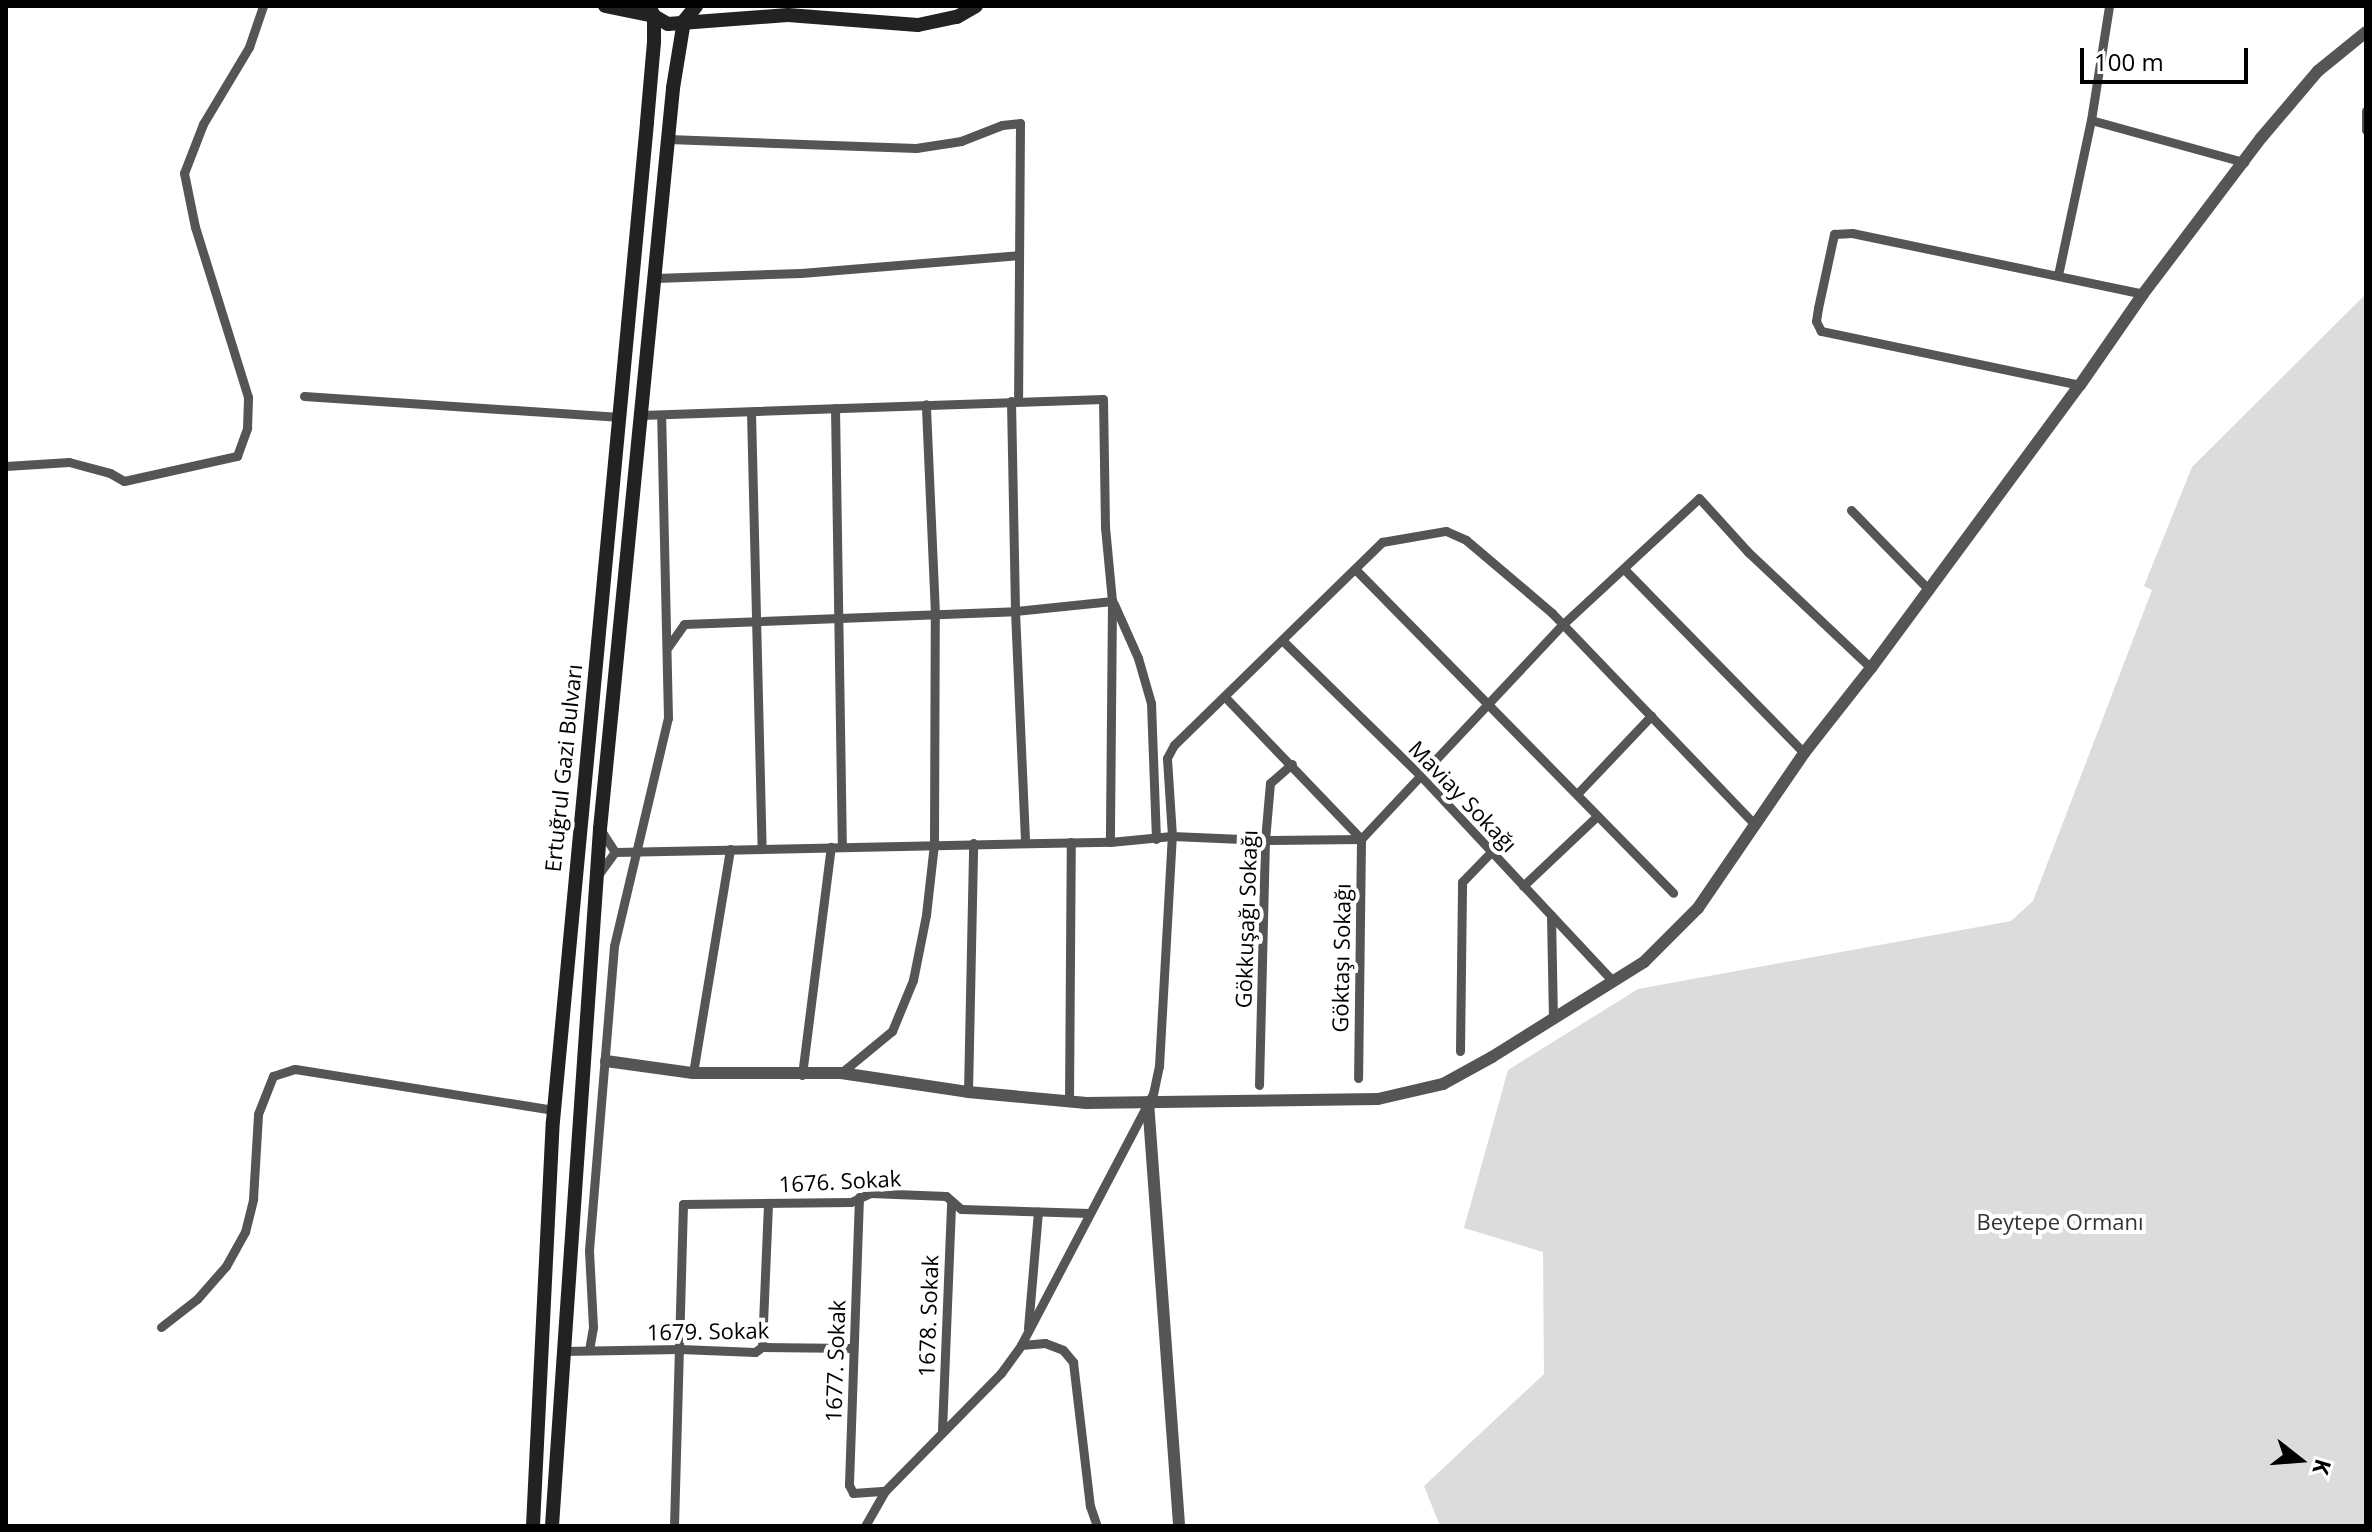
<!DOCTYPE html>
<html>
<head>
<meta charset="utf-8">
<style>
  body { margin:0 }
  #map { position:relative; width:2372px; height:1532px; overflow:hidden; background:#fff; font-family:"Open Sans",sans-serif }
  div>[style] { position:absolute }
  .green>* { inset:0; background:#dcdcdc }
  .minor>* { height:9px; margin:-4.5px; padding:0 4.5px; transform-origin:4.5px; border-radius:4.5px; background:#555 }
  .tertiary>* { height:12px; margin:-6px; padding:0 6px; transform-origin:6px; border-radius:6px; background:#555 }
  .secondary>* { height:14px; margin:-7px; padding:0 7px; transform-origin:7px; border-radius:7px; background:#222 }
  span { translate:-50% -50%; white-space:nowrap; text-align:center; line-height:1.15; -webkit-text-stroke:8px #fff; paint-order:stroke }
  .street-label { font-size:22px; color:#000 }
  .park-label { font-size:22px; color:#333 }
  .frame { position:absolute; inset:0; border:8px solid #000; pointer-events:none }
  .north { position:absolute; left:2260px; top:1420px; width:80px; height:80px; -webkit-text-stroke:6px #fff; paint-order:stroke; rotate:107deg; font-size:22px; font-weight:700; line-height:32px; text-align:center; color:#000 }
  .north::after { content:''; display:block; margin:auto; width:28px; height:36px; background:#000; clip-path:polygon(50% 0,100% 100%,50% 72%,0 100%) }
  .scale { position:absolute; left:2080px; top:48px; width:168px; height:36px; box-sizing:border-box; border:4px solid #000; border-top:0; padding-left:10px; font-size:24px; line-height:28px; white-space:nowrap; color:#000; -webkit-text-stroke:6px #fff; paint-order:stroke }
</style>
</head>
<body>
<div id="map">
  <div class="green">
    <div style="clip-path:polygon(2366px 294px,2366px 1526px,1440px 1526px,1424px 1486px,1544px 1374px,1543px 1252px,1464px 1228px,1508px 1070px,1638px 989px,2011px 921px,2033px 901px,2152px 590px,2144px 586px,2192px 467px)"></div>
  </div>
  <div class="minor">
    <div style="left:2366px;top:111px;width:19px;rotate:90deg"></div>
    <div style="left:2091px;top:120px;width:159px;rotate:15.4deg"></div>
    <div style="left:668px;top:139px;width:248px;rotate:2.1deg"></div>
    <div style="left:916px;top:148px;width:46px;rotate:-8.8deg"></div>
    <div style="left:961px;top:141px;width:44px;rotate:-21.3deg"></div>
    <div style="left:1002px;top:125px;width:18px;rotate:-6deg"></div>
    <div style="left:1020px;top:123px;width:278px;rotate:90.4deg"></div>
    <div style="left:2058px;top:275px;width:158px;rotate:-78deg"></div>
    <div style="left:2091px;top:120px;width:115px;rotate:-81deg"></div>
    <div style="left:655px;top:278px;width:146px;rotate:-2deg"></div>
    <div style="left:801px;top:273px;width:218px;rotate:-4.7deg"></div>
    <div style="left:2080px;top:385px;width:265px;rotate:-168.2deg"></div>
    <div style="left:1821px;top:331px;width:11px;rotate:-117deg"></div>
    <div style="left:1816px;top:321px;width:13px;rotate:-81deg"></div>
    <div style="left:1818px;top:308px;width:76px;rotate:-77.8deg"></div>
    <div style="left:1834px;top:234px;width:18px;rotate:-3deg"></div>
    <div style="left:1852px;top:233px;width:297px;rotate:11.8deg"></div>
    <div style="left:304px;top:396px;width:317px;rotate:3.8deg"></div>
    <div style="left:1011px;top:401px;width:210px;rotate:88.9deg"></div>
    <div style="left:1015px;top:611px;width:231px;rotate:87.5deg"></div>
    <div style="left:835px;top:408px;width:439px;rotate:89.1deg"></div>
    <div style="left:751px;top:412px;width:437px;rotate:88.6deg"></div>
    <div style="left:642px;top:415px;width:461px;rotate:-2deg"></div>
    <div style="left:1103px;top:399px;width:128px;rotate:89.1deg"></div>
    <div style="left:1105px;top:527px;width:74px;rotate:84.6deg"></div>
    <div style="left:1112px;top:601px;width:241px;rotate:90.5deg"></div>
    <div style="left:6px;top:466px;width:63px;rotate:-3.6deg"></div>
    <div style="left:69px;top:462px;width:42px;rotate:15deg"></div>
    <div style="left:110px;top:473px;width:16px;rotate:30deg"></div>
    <div style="left:124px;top:481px;width:116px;rotate:-12.5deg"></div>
    <div style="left:237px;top:456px;width:30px;rotate:-70deg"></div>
    <div style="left:247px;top:428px;width:31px;rotate:-88deg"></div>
    <div style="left:248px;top:397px;width:178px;rotate:-107.3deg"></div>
    <div style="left:195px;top:227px;width:55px;rotate:-101.5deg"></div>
    <div style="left:184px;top:173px;width:53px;rotate:-68.8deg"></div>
    <div style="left:203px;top:124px;width:90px;rotate:-59.1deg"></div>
    <div style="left:249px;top:47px;width:43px;rotate:-71.1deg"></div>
    <div style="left:1851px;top:510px;width:112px;rotate:45.7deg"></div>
    <div style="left:1355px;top:569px;width:454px;rotate:45.5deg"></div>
    <div style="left:1624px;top:569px;width:257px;rotate:45.6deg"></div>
    <div style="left:1114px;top:604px;width:59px;rotate:66deg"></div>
    <div style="left:1138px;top:658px;width:47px;rotate:73.9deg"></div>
    <div style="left:1151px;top:703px;width:136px;rotate:87.9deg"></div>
    <div style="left:1282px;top:640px;width:192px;rotate:44.4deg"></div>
    <div style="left:1419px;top:774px;width:284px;rotate:46.9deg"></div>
    <div style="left:668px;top:647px;width:28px;rotate:-55deg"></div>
    <div style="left:684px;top:624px;width:331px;rotate:-2.2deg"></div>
    <div style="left:1015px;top:611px;width:98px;rotate:-5.9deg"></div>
    <div style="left:1225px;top:697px;width:197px;rotate:46.2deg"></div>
    <div style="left:1361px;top:839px;width:239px;rotate:90.7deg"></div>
    <div style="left:1577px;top:794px;width:108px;rotate:-46.5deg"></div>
    <div style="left:600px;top:829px;width:27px;rotate:57deg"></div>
    <div style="left:615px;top:852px;width:495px;rotate:-1.2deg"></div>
    <div style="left:1110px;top:842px;width:62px;rotate:-5.5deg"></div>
    <div style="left:1172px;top:836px;width:93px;rotate:2.5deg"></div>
    <div style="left:1265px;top:840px;width:96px;rotate:-0.6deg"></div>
    <div style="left:1361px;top:839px;width:292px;rotate:-46.8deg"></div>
    <div style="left:1561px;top:626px;width:188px;rotate:-42.8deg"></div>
    <div style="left:1699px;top:498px;width:73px;rotate:47.8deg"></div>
    <div style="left:1748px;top:552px;width:169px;rotate:43.3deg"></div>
    <div style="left:598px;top:875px;width:29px;rotate:-54deg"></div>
    <div style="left:1523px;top:886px;width:102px;rotate:-43.4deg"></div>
    <div style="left:1551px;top:915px;width:104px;rotate:88.9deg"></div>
    <div style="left:1460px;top:1051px;width:169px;rotate:-89.3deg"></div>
    <div style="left:1462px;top:882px;width:42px;rotate:-46deg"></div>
    <div style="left:693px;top:1073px;width:227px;rotate:-80.6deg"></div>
    <div style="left:841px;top:1073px;width:66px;rotate:-39.5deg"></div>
    <div style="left:892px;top:1031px;width:55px;rotate:-67.6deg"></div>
    <div style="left:913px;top:980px;width:66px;rotate:-78.7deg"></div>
    <div style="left:926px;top:915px;width:71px;rotate:-83.6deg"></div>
    <div style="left:934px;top:844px;width:230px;rotate:-89.8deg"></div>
    <div style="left:935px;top:614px;width:210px;rotate:-92.5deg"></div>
    <div style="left:802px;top:1075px;width:230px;rotate:-82.8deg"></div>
    <div style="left:1259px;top:1085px;width:245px;rotate:-88.6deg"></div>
    <div style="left:1265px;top:840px;width:57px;rotate:-85deg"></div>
    <div style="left:1270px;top:783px;width:29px;rotate:-41deg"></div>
    <div style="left:968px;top:1092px;width:249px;rotate:-88.8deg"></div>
    <div style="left:1069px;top:1101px;width:259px;rotate:-89.6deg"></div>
    <div style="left:859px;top:1197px;width:288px;rotate:92deg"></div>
    <div style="left:849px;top:1485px;width:9px;rotate:63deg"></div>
    <div style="left:853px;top:1493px;width:32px;rotate:-4deg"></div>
    <div style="left:161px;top:1327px;width:46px;rotate:-37.9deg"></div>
    <div style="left:197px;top:1299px;width:44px;rotate:-48.7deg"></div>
    <div style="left:226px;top:1266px;width:39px;rotate:-61deg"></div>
    <div style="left:245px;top:1232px;width:34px;rotate:-76deg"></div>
    <div style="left:253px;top:1199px;width:85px;rotate:-86.6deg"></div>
    <div style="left:258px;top:1114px;width:41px;rotate:-68.5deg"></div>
    <div style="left:273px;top:1076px;width:23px;rotate:-18deg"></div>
    <div style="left:295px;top:1069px;width:262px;rotate:9deg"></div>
    <div style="left:1028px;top:1328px;width:117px;rotate:-85.1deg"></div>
    <div style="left:1021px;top:1345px;width:24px;rotate:-5deg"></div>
    <div style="left:1045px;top:1343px;width:19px;rotate:21deg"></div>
    <div style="left:1063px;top:1350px;width:16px;rotate:50deg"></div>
    <div style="left:1073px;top:1362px;width:145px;rotate:83.3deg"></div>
    <div style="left:1090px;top:1506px;width:21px;rotate:71deg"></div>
    <div style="left:762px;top:1347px;width:144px;rotate:-87.6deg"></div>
    <div style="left:589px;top:1350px;width:23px;rotate:-80deg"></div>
    <div style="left:593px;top:1327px;width:77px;rotate:-93deg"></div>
    <div style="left:589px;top:1250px;width:305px;rotate:-85.3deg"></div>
    <div style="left:614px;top:946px;width:234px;rotate:-76.7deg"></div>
    <div style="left:668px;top:718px;width:302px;rotate:-91.3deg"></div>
    <div style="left:563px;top:1351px;width:117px;rotate:-1deg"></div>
    <div style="left:680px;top:1349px;width:75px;rotate:2.3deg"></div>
    <div style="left:755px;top:1352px;width:9px;rotate:-36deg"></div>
    <div style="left:762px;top:1347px;width:91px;rotate:0.6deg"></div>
    <div style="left:942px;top:1430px;width:226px;rotate:-87.7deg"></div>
    <div style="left:674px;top:1526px;width:322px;rotate:-88.4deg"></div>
    <div style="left:683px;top:1204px;width:168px;rotate:-0.7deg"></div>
    <div style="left:851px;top:1202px;width:21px;rotate:-25deg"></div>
    <div style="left:870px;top:1193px;width:76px;rotate:2.3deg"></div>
    <div style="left:946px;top:1196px;width:20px;rotate:41deg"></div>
    <div style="left:961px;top:1209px;width:128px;rotate:1.8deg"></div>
    <div style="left:865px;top:1526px;width:40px;rotate:-60.3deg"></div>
    <div style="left:885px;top:1491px;width:165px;rotate:-45.5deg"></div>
    <div style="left:1001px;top:1373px;width:34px;rotate:-54deg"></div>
    <div style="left:1021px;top:1345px;width:284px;rotate:-62.3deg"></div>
    <div style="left:1153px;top:1094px;width:29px;rotate:-78deg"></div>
    <div style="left:1159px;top:1066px;width:230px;rotate:-86.8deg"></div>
    <div style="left:1172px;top:836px;width:78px;rotate:-93.7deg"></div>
    <div style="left:1167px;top:758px;width:15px;rotate:-62deg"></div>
    <div style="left:1174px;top:745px;width:291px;rotate:-44.3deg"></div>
    <div style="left:1382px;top:542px;width:65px;rotate:-9.8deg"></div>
    <div style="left:1446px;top:531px;width:22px;rotate:24deg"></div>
    <div style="left:1466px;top:540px;width:113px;rotate:40.3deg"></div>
    <div style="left:1552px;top:613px;width:292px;rotate:46.2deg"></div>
  </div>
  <div class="tertiary">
    <div style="left:606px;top:1061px;width:88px;rotate:7.9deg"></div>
    <div style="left:693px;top:1073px;width:148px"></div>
    <div style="left:841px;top:1073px;width:128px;rotate:8.5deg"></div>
    <div style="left:968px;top:1092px;width:119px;rotate:5.3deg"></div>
    <div style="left:1086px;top:1103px;width:292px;rotate:-0.8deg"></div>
    <div style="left:1378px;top:1099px;width:67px;rotate:-13deg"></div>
    <div style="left:1443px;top:1084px;width:56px;rotate:-28.9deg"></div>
    <div style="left:1492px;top:1057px;width:179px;rotate:-32deg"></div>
    <div style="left:1644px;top:962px;width:76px;rotate:-45deg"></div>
    <div style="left:1698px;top:908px;width:188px;rotate:-55.6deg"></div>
    <div style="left:1804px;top:753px;width:108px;rotate:-51.8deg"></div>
    <div style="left:1871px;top:668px;width:352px;rotate:-53.6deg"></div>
    <div style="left:2080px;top:385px;width:111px;rotate:-55.3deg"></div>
    <div style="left:2143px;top:294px;width:196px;rotate:-52.9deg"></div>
    <div style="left:2261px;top:138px;width:88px;rotate:-49.6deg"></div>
    <div style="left:2318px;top:71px;width:62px;rotate:-39.1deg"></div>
    <div style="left:1148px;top:1102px;width:425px;rotate:85.8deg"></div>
  </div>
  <div class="secondary">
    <div style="left:605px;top:6px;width:50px;rotate:11.5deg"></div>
    <div style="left:654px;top:16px;width:16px;rotate:30deg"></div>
    <div style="left:668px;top:24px;width:120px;rotate:-4.3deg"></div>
    <div style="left:788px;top:15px;width:130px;rotate:4.4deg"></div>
    <div style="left:918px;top:25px;width:40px;rotate:-12deg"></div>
    <div style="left:957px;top:17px;width:22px;rotate:-30deg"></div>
    <div style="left:684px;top:21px;width:19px;rotate:-51deg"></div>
    <div style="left:533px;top:1526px;width:405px;rotate:-87.2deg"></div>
    <div style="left:553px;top:1121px;width:1003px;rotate:-84.62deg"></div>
    <div style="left:647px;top:122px;width:80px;rotate:-85deg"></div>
    <div style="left:654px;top:42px;width:26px;rotate:-90deg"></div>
    <div style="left:654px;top:16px;width:11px;rotate:-117deg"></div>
    <div style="left:552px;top:1526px;width:699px;rotate:-86.06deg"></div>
    <div style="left:600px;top:829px;width:745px;rotate:-84.37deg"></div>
    <div style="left:673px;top:88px;width:68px;rotate:-80.7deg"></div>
  </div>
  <div class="street-label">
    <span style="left:563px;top:768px;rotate:-84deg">Ertuğrul Gazi Bulvarı</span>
    <span style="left:1463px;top:796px;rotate:46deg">Maviay Sokağı</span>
    <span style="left:1246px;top:919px;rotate:-88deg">Gökkuşağı Sokağı</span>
    <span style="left:1341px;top:958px;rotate:-89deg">Göktaşı Sokağı</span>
    <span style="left:840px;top:1181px;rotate:-3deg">1676. Sokak</span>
    <span style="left:928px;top:1316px;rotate:-88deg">1678. Sokak</span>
    <span style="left:708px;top:1331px;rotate:-1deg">1679. Sokak</span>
    <span style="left:835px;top:1361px;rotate:-88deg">1677. Sokak</span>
  </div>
  <div class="park-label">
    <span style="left:2060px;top:1222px">Beytepe Ormanı</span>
  </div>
  <div class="frame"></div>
  <div class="north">K</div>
  <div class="scale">100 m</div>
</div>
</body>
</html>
